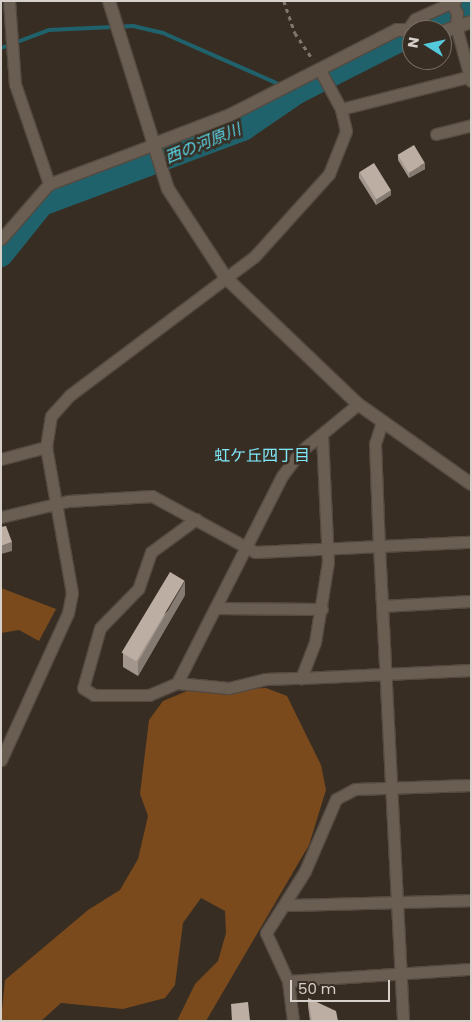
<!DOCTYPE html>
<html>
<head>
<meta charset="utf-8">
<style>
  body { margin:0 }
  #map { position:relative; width:472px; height:1022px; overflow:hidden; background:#382d23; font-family:Poppins,"Noto Sans JP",sans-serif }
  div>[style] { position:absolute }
  .forest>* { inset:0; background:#7a4a1c }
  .stream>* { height:4px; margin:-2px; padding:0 2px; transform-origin:2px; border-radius:2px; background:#20626c }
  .river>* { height:24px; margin:-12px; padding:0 12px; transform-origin:12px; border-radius:12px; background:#20626c }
  .path>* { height:2.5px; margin-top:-1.25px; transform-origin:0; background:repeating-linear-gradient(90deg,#81776f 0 4px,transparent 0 8px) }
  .roads { filter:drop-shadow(1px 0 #534a41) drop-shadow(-1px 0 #534a41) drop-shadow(0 1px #534a41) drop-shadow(0 -1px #534a41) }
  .minor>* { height:11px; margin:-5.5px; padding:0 5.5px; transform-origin:5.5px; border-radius:5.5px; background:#6a5d52 }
  .tertiary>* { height:12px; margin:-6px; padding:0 6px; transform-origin:6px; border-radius:6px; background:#6a5d52 }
  .wall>* { inset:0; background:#a3968c }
  .shaded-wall>* { inset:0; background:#847a72 }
  .building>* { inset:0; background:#bdaea3; transform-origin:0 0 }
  span { translate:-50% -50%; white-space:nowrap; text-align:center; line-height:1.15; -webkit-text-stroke:5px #382d23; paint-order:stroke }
  .water-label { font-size:16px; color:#59d6e9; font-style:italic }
  .neighbourhood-label { font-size:16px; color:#7ee7f8 }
  .frame { position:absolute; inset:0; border:2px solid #d8d1cb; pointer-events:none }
  .north { position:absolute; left:402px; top:20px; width:50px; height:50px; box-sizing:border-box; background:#382d23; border:1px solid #786f66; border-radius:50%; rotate:280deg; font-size:14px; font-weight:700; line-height:20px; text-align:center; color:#d8d1cb }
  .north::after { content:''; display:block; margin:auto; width:18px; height:22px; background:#54cadc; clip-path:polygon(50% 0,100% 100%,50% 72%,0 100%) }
  .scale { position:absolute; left:290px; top:980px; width:100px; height:22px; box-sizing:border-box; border:2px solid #d8d1cb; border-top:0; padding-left:6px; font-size:15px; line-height:18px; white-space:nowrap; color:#d8d1cb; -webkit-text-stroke:4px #382d23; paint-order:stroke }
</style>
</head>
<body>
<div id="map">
  <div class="forest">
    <div style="clip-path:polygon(1px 588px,56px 609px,39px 641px,19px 630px,1px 633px)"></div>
    <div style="clip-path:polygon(266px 688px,287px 696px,321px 765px,326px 790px,309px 845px,206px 1021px,177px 1021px,195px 984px,218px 961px,226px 933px,225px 911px,201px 898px,183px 923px,175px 985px,165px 998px,123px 1009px,61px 1003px,41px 1021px,1px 1021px,5px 980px,88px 910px,120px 890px,138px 859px,148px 816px,140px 794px,149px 720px,163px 701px,187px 691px)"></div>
  </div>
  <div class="stream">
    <div style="left:1px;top:48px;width:51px;rotate:-20.6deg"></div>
    <div style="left:49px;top:30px;width:84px;rotate:-2.7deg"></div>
    <div style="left:133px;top:26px;width:31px;rotate:13deg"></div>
    <div style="left:163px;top:33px;width:129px;rotate:23.8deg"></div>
    <div style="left:290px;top:89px;width:8px;rotate:23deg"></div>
  </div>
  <div class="river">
    <div style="left:421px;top:30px;width:57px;rotate:-30.6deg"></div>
    <div style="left:1px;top:255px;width:65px;rotate:-51.2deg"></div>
    <div style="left:42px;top:204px;width:215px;rotate:-20.5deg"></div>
    <div style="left:243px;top:129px;width:65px;rotate:-34.4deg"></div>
    <div style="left:297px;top:92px;width:129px;rotate:-26.8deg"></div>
  </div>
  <div class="path">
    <div style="left:284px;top:1px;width:34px;rotate:71deg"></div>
    <div style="left:295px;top:33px;width:32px;rotate:56deg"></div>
  </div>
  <div class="roads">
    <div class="minor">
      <div style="left:9px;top:1px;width:83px;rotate:85.9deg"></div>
      <div style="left:15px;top:84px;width:106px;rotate:71.2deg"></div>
      <div style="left:451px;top:3px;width:12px;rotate:59deg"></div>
      <div style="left:457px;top:13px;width:13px;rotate:94deg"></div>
      <div style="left:456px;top:26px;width:57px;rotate:74.7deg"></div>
      <div style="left:408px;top:29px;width:12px;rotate:-55deg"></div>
      <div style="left:415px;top:19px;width:44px;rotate:-24.2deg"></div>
      <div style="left:341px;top:109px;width:134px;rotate:-14.2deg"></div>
      <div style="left:436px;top:134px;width:36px;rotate:-14deg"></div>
      <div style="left:1px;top:239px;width:73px;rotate:-48.9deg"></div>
      <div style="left:49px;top:184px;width:110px;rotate:-20.7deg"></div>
      <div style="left:382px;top:422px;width:23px;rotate:108deg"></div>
      <div style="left:375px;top:444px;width:102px;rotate:87.8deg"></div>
      <div style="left:379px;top:546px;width:476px;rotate:87.1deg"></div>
      <div style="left:322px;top:435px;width:127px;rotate:87.3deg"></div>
      <div style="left:328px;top:562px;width:81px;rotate:99.2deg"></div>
      <div style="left:315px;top:642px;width:39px;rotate:111deg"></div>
      <div style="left:301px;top:678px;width:170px;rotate:-2.7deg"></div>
      <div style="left:1px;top:459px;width:47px;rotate:-14.9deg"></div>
      <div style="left:1px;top:517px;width:69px;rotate:-13.4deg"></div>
      <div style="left:68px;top:501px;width:84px;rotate:-3.4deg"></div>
      <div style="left:152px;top:496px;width:117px;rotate:28.5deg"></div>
      <div style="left:255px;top:552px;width:216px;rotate:-2.7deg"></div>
      <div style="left:196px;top:519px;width:56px;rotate:143.7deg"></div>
      <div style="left:151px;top:552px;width:39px;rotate:109deg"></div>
      <div style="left:138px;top:589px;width:54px;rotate:134.3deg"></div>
      <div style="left:100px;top:628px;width:62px;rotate:105.8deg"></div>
      <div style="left:83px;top:688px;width:13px;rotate:32deg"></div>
      <div style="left:94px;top:695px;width:55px"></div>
      <div style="left:149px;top:695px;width:30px;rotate:-23deg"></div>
      <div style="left:177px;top:683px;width:232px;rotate:-63.1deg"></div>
      <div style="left:282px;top:476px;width:31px;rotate:-53deg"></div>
      <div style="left:301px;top:451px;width:74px;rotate:-39.5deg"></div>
      <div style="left:382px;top:606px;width:89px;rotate:-3.2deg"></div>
      <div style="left:215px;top:608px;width:107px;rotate:0.5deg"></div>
      <div style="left:177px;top:683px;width:52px;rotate:5.5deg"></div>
      <div style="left:229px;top:688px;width:37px;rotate:-14deg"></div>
      <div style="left:265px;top:679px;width:36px;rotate:-2deg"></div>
      <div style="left:1px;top:760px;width:162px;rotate:-65.5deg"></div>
      <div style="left:68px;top:613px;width:20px;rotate:-79deg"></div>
      <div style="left:72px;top:593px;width:148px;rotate:-100.1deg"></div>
      <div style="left:46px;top:447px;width:31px;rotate:-81deg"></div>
      <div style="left:51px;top:416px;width:28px;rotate:-48deg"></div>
      <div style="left:70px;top:395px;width:230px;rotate:-36.9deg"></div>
      <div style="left:254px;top:257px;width:112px;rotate:-47.9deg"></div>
      <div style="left:329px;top:174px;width:46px;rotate:-68.4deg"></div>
      <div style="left:346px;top:131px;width:23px;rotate:-103deg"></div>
      <div style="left:341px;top:109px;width:42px;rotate:-118.4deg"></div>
      <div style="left:286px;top:905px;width:185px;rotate:-1.5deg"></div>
      <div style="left:288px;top:981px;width:183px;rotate:-3.8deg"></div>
      <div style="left:293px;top:1021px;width:40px;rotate:-97.1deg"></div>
      <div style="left:288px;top:981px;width:53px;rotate:-114.6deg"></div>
      <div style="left:266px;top:933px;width:73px;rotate:-57.8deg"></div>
      <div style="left:305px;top:871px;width:78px;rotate:-66.7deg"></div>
      <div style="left:336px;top:799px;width:21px;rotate:-28deg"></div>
      <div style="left:355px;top:789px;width:116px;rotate:-2deg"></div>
    </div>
    <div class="tertiary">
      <div style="left:109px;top:1px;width:197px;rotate:72.6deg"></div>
      <div style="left:168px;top:189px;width:106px;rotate:56.9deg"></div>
      <div style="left:226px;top:278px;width:182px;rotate:43.7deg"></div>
      <div style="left:358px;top:404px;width:138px;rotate:35.3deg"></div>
      <div style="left:442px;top:32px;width:31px;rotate:-19deg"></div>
      <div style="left:152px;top:145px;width:84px;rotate:-21deg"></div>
      <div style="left:230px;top:115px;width:187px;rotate:-27deg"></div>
      <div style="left:397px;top:30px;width:17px"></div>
    </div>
  </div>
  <div class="wall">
    <div style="clip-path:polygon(398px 155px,425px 169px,409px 178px,398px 160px)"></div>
    <div style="clip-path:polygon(359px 172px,391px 195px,376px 205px,359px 178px)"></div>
    <div style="clip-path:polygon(185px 595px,138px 676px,123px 667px,123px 653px)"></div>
    <div style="clip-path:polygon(308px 998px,338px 1021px,310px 1021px,308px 1006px)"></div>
  </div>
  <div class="shaded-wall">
    <div style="clip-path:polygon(425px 163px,425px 169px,409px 178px,409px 173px)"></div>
    <div style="clip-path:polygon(391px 190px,391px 195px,376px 205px,376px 199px)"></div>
    <div style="clip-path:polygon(12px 542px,12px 551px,1px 554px,1px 546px)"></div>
    <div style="clip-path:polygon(185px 581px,185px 595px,138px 676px,138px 662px)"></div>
  </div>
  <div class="building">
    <div style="left:414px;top:145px;width:21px;height:19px;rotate:59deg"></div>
    <div style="left:374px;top:163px;width:32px;height:17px;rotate:58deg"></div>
    <div style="clip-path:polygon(6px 526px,12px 542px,1px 546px,1px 527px)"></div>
    <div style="left:170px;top:572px;width:17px;height:94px;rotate:31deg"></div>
    <div style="clip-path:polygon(308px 998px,336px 1011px,338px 1021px,312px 1021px)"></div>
    <div style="clip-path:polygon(248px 1002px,250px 1021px,232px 1021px,231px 1004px)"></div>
  </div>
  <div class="water-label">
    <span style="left:203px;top:144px;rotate:-22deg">西の河原川</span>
  </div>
  <div class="neighbourhood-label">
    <span style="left:262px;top:456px">虹ケ丘四丁目</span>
  </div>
  <div class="frame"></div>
  <div class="north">N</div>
  <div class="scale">50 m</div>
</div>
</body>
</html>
